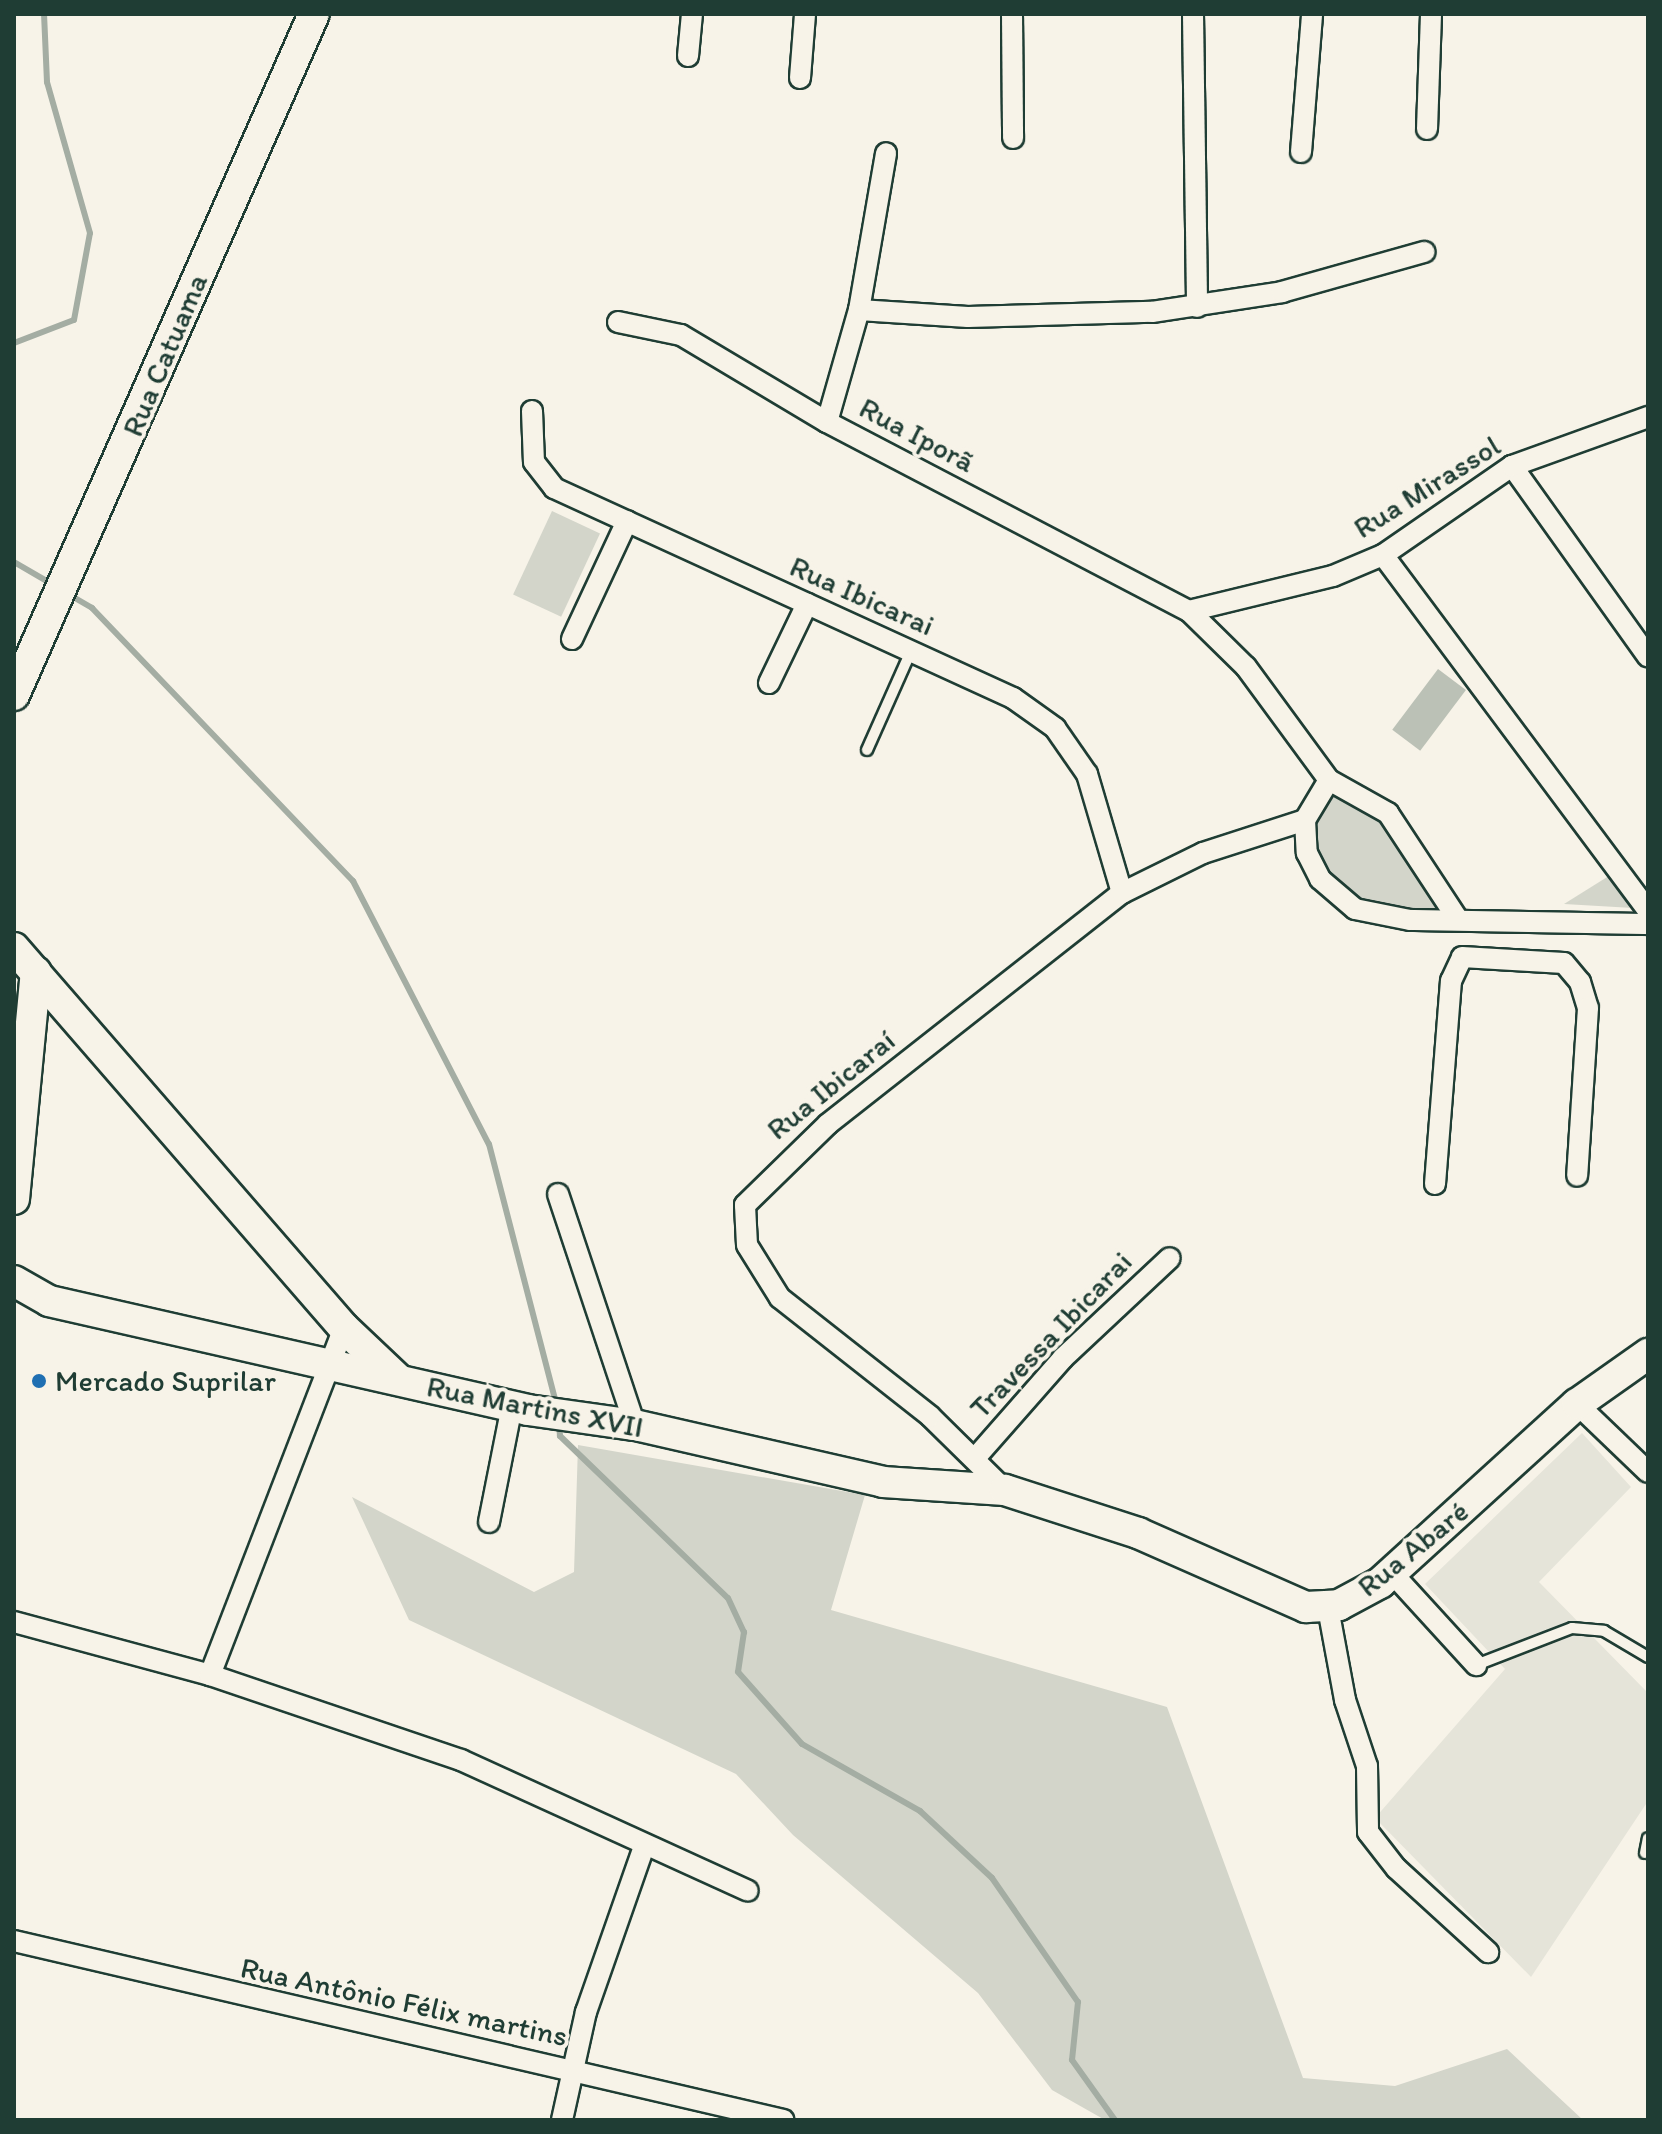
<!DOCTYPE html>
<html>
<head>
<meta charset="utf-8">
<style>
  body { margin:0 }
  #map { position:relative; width:1662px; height:2134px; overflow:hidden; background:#f7f3e8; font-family:Itim,sans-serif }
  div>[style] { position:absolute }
  .built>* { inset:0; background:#e5e4d9 }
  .green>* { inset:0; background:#d3d5ca; transform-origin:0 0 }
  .stream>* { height:6px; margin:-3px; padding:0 3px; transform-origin:3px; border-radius:3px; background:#a4ada3 }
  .building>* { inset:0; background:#bbc1b6; transform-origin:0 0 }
  .roads { filter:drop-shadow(2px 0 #1f3d34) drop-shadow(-2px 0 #1f3d34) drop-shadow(0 2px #1f3d34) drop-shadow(0 -2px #1f3d34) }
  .lane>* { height:10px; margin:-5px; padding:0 5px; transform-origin:5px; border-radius:5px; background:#f7f3e8 }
  .street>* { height:20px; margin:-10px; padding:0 10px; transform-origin:10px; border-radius:10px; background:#f7f3e8 }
  .secondary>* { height:30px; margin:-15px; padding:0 15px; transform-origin:15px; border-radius:15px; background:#f7f3e8 }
  .dots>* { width:22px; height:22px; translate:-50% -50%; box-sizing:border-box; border:4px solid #f7f3e8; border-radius:50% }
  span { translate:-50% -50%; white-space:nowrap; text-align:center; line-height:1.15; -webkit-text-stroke:8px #f7f3e8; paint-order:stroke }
  .street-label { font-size:30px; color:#1f3d34 }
  .poi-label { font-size:30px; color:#1f3d34 }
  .left { translate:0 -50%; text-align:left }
  .frame { position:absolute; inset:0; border:16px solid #1f3d34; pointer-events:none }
</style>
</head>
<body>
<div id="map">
  <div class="built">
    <div style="clip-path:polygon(1582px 1433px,1631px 1487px,1539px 1582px,1648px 1693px,1648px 1801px,1531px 1977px,1375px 1818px,1505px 1669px,1425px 1584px)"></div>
  </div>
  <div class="green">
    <div style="left:552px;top:511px;width:53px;height:92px;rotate:25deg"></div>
    <div style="clip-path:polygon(1346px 792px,1370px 799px,1463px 923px,1365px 910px,1328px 875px,1297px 812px,1320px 794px)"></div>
    <div style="clip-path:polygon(1612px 874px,1633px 908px,1564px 904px)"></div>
    <div style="clip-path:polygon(578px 1445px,865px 1495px,831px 1610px,1167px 1707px,1303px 2078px,1395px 2086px,1507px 2049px,1583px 2120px,1105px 2120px,1052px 2090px,978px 1993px,793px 1835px,736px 1774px,409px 1620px,352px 1497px,534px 1592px,574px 1572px)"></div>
  </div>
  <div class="stream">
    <div style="left:14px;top:343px;width:64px;rotate:-21deg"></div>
    <div style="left:74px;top:320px;width:88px;rotate:-79.6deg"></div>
    <div style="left:90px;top:233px;width:157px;rotate:-105.9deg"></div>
    <div style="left:47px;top:82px;width:68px;rotate:-92.5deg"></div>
    <div style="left:14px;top:562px;width:44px;rotate:30.1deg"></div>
    <div style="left:68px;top:594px;width:28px;rotate:30deg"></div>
    <div style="left:92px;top:608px;width:378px;rotate:46.3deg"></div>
    <div style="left:353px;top:881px;width:296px;rotate:62.7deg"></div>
    <div style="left:489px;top:1144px;width:272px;rotate:75.5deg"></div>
    <div style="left:559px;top:1422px;width:14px;rotate:86deg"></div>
    <div style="left:560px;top:1436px;width:233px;rotate:44deg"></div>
    <div style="left:728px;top:1598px;width:38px;rotate:65deg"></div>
    <div style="left:744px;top:1632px;width:40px;rotate:98.5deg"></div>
    <div style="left:738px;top:1672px;width:96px;rotate:48.4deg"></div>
    <div style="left:802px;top:1744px;width:136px;rotate:29.6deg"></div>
    <div style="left:920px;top:1811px;width:98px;rotate:42.9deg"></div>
    <div style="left:992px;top:1878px;width:151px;rotate:55.3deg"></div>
    <div style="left:1078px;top:2002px;width:58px;rotate:95.9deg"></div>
    <div style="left:1072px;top:2060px;width:74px;rotate:54.4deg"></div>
  </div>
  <div class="building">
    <div style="left:1438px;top:669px;width:35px;height:76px;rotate:37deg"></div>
  </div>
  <div class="roads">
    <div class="lane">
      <div style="left:867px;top:750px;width:108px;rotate:-66deg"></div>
      <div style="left:1476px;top:1665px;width:103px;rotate:-21.1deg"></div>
      <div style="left:1572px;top:1628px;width:32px;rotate:5deg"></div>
      <div style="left:1604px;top:1631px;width:51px;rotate:30.6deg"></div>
      <div style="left:1645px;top:1853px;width:15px;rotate:-79deg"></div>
    </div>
    <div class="street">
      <div style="left:1012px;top:14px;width:124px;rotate:89.5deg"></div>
      <div style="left:1193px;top:14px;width:293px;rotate:89.2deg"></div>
      <div style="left:688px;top:56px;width:42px;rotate:-84.6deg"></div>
      <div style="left:800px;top:78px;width:64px;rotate:-85.5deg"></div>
      <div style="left:1427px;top:129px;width:115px;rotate:-88deg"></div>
      <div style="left:1301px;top:152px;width:138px;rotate:-85.4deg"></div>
      <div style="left:859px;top:310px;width:109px;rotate:3.7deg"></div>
      <div style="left:968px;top:317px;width:184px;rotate:-1.6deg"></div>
      <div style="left:1152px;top:312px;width:132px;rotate:-8.7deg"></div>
      <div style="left:1282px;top:292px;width:148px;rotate:-15.7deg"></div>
      <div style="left:618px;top:322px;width:64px;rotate:11.7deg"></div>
      <div style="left:681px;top:335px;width:170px;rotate:30.8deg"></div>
      <div style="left:827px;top:422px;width:408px;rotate:27.6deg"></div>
      <div style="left:1189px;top:611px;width:80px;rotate:44.5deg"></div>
      <div style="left:1246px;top:667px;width:140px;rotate:53.7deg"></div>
      <div style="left:1329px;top:780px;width:68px;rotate:29.2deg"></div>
      <div style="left:1388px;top:813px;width:126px;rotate:56.7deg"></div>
      <div style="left:532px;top:411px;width:51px;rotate:87.8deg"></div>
      <div style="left:534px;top:462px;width:33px;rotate:52deg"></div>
      <div style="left:554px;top:488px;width:505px;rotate:24.58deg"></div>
      <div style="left:1013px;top:698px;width:52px;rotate:35.5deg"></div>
      <div style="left:1055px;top:728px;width:56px;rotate:55.2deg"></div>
      <div style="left:1087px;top:774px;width:124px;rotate:73.6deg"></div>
      <div style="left:827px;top:422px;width:116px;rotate:-74.1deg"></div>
      <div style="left:859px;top:310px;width:159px;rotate:-80.2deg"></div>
      <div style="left:1512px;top:466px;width:234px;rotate:54.5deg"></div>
      <div style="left:1383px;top:555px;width:444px;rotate:53.3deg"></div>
      <div style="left:1189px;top:611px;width:148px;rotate:-13.7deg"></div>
      <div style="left:1333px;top:576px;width:54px;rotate:-22.8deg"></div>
      <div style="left:1383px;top:555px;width:157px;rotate:-34.6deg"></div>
      <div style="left:1512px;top:466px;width:145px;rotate:-19.8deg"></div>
      <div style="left:572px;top:639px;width:130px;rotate:-65deg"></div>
      <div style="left:769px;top:683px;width:88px;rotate:-64.3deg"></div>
      <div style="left:1329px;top:780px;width:47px;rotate:121deg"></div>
      <div style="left:1305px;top:820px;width:33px;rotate:87deg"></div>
      <div style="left:1307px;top:853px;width:29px;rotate:63deg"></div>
      <div style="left:1320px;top:879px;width:46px;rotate:40.6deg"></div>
      <div style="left:1355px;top:909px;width:56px;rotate:11.3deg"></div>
      <div style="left:1410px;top:920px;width:238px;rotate:1deg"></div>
      <div style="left:1435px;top:1184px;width:204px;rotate:-85.5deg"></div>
      <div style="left:1451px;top:981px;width:26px;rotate:-65deg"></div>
      <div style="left:1462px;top:957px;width:102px;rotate:3.4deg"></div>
      <div style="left:1564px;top:963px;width:25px;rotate:50deg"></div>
      <div style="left:1580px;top:982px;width:27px;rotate:73deg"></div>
      <div style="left:1588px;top:1008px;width:168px;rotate:93.7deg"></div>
      <div style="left:558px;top:1194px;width:243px;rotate:71.6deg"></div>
      <div style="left:1577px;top:1404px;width:98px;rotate:43.8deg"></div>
      <div style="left:977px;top:1456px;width:130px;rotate:-48.7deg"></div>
      <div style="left:1063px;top:1358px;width:146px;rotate:-43.1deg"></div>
      <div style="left:1005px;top:1490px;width:105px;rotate:-135.4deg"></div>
      <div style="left:930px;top:1416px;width:191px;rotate:-141.8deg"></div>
      <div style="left:780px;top:1298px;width:62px;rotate:-121.9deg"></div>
      <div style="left:747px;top:1245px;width:40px;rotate:-92.9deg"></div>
      <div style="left:745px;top:1205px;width:116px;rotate:-44.3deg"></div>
      <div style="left:828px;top:1124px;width:374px;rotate:-38.2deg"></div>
      <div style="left:1122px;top:893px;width:90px;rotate:-26.3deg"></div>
      <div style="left:1203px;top:853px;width:107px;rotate:-17.9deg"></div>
      <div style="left:489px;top:1522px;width:118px;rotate:-78.8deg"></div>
      <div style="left:1392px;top:1573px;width:125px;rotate:47.6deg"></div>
      <div style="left:1328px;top:1608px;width:94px;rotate:79.5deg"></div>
      <div style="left:1345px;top:1700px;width:70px;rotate:71.6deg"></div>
      <div style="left:1367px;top:1766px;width:66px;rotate:89.1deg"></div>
      <div style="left:1368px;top:1832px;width:46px;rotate:52.1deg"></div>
      <div style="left:1396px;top:1868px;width:125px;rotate:42.4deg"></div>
      <div style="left:14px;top:1622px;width:203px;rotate:15.1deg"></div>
      <div style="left:210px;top:1675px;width:265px;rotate:18.7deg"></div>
      <div style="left:461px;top:1760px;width:315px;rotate:24.5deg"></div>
      <div style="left:210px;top:1675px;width:372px;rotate:-68.9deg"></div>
      <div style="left:14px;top:1941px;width:790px;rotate:13.1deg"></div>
      <div style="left:562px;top:2120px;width:111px;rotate:-77.5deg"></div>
      <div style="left:586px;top:2012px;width:176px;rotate:-70.7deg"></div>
    </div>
    <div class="secondary">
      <div style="left:14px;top:695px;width:744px;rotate:-66.23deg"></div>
      <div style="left:14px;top:948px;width:503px;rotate:49.03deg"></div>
      <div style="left:344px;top:1328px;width:73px;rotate:43.3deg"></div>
      <div style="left:14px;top:1199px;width:228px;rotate:-84.5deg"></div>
      <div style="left:14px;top:1281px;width:40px;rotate:29.7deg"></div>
      <div style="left:49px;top:1301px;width:491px;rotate:12.8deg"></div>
      <div style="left:528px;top:1410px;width:108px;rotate:8deg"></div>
      <div style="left:635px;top:1425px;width:254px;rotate:12.9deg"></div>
      <div style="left:883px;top:1482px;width:122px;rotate:3.8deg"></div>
      <div style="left:1005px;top:1490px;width:140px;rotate:17.9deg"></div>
      <div style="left:1138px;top:1533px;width:184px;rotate:23.8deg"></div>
      <div style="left:1306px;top:1607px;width:33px;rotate:-3deg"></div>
      <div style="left:1339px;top:1605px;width:47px;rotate:-28.2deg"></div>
      <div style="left:1380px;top:1583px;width:266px;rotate:-42.3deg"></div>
      <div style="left:1577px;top:1404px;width:87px;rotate:-35.2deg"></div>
    </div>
  </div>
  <div class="dots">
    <div style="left:39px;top:1381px;background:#1f6fb2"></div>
  </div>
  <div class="street-label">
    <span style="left:165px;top:355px;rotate:-67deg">Rua Catuama</span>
    <span style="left:917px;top:435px;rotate:28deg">Rua Iporã</span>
    <span style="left:1427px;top:487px;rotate:-32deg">Rua Mirassol</span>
    <span style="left:862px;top:596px;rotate:24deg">Rua Ibicarai</span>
    <span style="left:831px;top:1085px;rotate:-39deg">Rua Ibicaraí</span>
    <span style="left:1051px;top:1335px;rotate:-46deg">Travessa Ibicarai</span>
    <span style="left:535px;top:1407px;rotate:11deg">Rua Martins XVII</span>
    <span style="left:1413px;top:1549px;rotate:-39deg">Rua Abaré</span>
    <span style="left:404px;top:2002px;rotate:12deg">Rua Antônio Félix martins</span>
  </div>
  <div class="poi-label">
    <span class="left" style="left:55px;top:1381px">Mercado Suprilar</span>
  </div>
  <div class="frame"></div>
</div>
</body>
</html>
